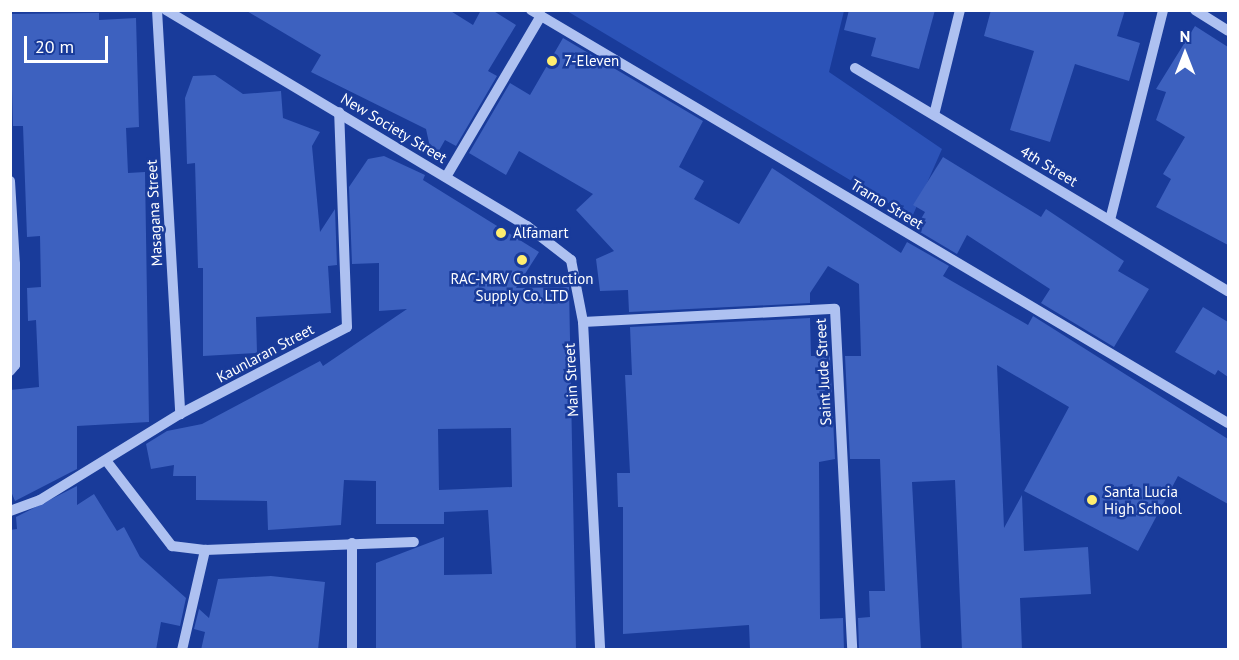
<!DOCTYPE html>
<html>
<head>
<meta charset="utf-8">
<style>
  body { margin:0 }
  #map { position:relative; width:1239px; height:660px; overflow:hidden; background:#193b9a; font-family:"PT Sans",sans-serif }
  div>[style] { position:absolute }
  .green>* { inset:0; background:#2c53b8 }
  .building>* { inset:0; background:#3d61bf }
  .minor>* { height:10px; margin:-5px; padding:0 5px; transform-origin:5px; border-radius:5px; background:#aec1f1 }
  .dots>* { width:16px; height:16px; translate:-50% -50%; box-sizing:border-box; border:3px solid #193b9a; border-radius:50% }
  span { translate:-50% -50%; white-space:nowrap; text-align:center; line-height:1.15; -webkit-text-stroke:5px #193b9a; paint-order:stroke }
  .poi-label { font-size:15px; color:#fff }
  .left { translate:0 -50%; text-align:left }
  .street-label { font-size:15px; color:#fff }
  .frame { position:absolute; inset:0; border:12px solid #fff; pointer-events:none }
  .north { position:absolute; left:1155px; top:24px; width:60px; height:60px; -webkit-text-stroke:4px #193b9a; paint-order:stroke; rotate:0deg; font-size:16px; font-weight:700; line-height:24px; text-align:center; color:#fff }
  .north::after { content:''; display:block; margin:auto; width:21px; height:27px; background:#fff; clip-path:polygon(50% 0,100% 100%,50% 72%,0 100%) }
  .scale { position:absolute; left:24px; top:36px; width:84px; height:27px; box-sizing:border-box; border:3px solid #fff; border-top:0; padding-left:8px; font-size:18px; line-height:21px; white-space:nowrap; color:#fff; -webkit-text-stroke:4px #193b9a; paint-order:stroke }
</style>
</head>
<body>
<div id="map">
  <div class="green">
    <div style="clip-path:polygon(567px 11px,844px 11px,829px 72px,942px 149px,912px 217px)"></div>
  </div>
  <div class="building">
    <div style="clip-path:polygon(245px 10px,449px 10px,473px 25px,481px 10px,492px 10px,516px 25px,488px 71px,497px 76px,456px 146px,445px 140px,433px 161px,426px 129px,311px 72px,321px 55px)"></div>
    <div style="clip-path:polygon(849px 10px,935px 10px,919px 69px,871px 56px,876px 38px,844px 30px)"></div>
    <div style="clip-path:polygon(991px 10px,1125px 10px,1117px 36px,1140px 43px,1129px 81px,1075px 64px,1050px 142px,1010px 130px,1034px 51px,984px 36px)"></div>
    <div style="clip-path:polygon(99px 13px,99px 20px,136px 18px,139px 127px,126px 128px,128px 173px,145px 172px,149px 422px,77px 426px,77px 469px,15px 501px,10px 489px,10px 390px,39px 387px,36px 320px,28px 321px,27px 288px,41px 287px,40px 236px,27px 237px,23px 126px,13px 126px,10px 14px)"></div>
    <div style="clip-path:polygon(1195px 26px,1228px 47px,1228px 245px,1156px 207px,1171px 179px,1163px 174px,1185px 137px,1156px 120px,1166px 92px,1156px 89px)"></div>
    <div style="clip-path:polygon(563px 38px,703px 121px,679px 167px,704px 181px,694px 199px,739px 224px,772px 168px,901px 253px,907px 242px,949px 266px,943px 276px,1028px 325px,1033px 316px,1228px 439px,1228px 504px,1178px 476px,1138px 551px,1024px 491px,1069px 407px,997px 365px,1004px 528px,1022px 495px,1024px 551px,1088px 547px,1091px 594px,1020px 598px,1022px 650px,962px 650px,955px 480px,912px 482px,921px 650px,859px 650px,858px 618px,870px 617px,869px 591px,885px 591px,880px 459px,850px 459px,845px 356px,861px 356px,859px 284px,828px 266px,810px 293px,810px 303px,629px 312px,628px 290px,600px 291px,596px 259px,614px 251px,576px 210px,593px 194px,519px 151px,506px 175px,469px 153px,510px 83px,530px 95px)"></div>
    <div style="clip-path:polygon(215px 75px,243px 94px,281px 91px,283px 118px,320px 132px,312px 146px,320px 232px,335px 209px,337px 265px,328px 266px,331px 313px,256px 317px,257px 353px,203px 356px,203px 268px,198px 268px,195px 163px,187px 164px,185px 98px,193px 76px)"></div>
    <div style="clip-path:polygon(evenodd,384px 156px,425px 175px,423px 180px,539px 252px,516px 288px,569px 287px,576px 650px,376px 650px,376px 563px,444px 537px,444px 575px,492px 574px,488px 510px,444px 512px,444px 524px,376px 524px,376px 481px,344px 480px,341px 525px,268px 530px,267px 501px,196px 500px,196px 476px,173px 476px,174px 465px,151px 469px,146px 444px,167px 431px,202px 424px,320px 361px,323px 366px,407px 309px,379px 311px,379px 263px,352px 264px,349px 187px,368px 159px,384px 156px,511px 428px,512px 487px,439px 490px,438px 429px,511px 428px)"></div>
    <div style="clip-path:polygon(943px 157px,1041px 217px,1046px 209px,1124px 261px,1118px 271px,1149px 289px,1114px 347px,1041px 303px,1050px 289px,967px 235px,957px 254px,915px 229px,925px 212px,913px 205px)"></div>
    <div style="clip-path:polygon(1203px 307px,1228px 322px,1228px 377px,1218px 370px,1215px 375px,1175px 352px)"></div>
    <div style="clip-path:polygon(810px 318px,811px 356px,830px 356px,835px 459px,819px 462px,820px 619px,843px 618px,844px 650px,750px 650px,749px 625px,623px 634px,623px 507px,618px 507px,617px 473px,630px 473px,625px 375px,632px 375px,630px 327px)"></div>
    <div style="clip-path:polygon(77px 486px,77px 505px,94px 494px,117px 531px,124px 527px,140px 557px,186px 598px,180px 626px,161px 622px,156px 650px,10px 650px,10px 530px,17px 529px,16px 517px)"></div>
    <div style="clip-path:polygon(271px 576px,325px 582px,318px 650px,201px 650px,205px 632px,194px 629px,199px 609px,209px 618px,218px 579px)"></div>
  </div>
  <div class="minor">
    <div style="left:157px;top:10px;width:405px;rotate:86.7deg"></div>
    <div style="left:166px;top:10px;width:421px;rotate:30.9deg"></div>
    <div style="left:527px;top:226px;width:56px;rotate:37.7deg"></div>
    <div style="left:571px;top:260px;width:63px;rotate:79deg"></div>
    <div style="left:583px;top:322px;width:328px;rotate:87deg"></div>
    <div style="left:531px;top:10px;width:810px;rotate:30.65deg"></div>
    <div style="left:1195px;top:10px;width:39px;rotate:32deg"></div>
    <div style="left:855px;top:68px;width:435px;rotate:30.9deg"></div>
    <div style="left:934px;top:115px;width:108px;rotate:-76.1deg"></div>
    <div style="left:446px;top:177px;width:187px;rotate:-59.5deg"></div>
    <div style="left:10px;top:181px;width:83px;rotate:86.6deg"></div>
    <div style="left:15px;top:264px;width:101px;rotate:90deg"></div>
    <div style="left:15px;top:365px;width:8px;rotate:130deg"></div>
    <div style="left:1110px;top:220px;width:217px;rotate:-75.8deg"></div>
    <div style="left:583px;top:322px;width:252px;rotate:-3deg"></div>
    <div style="left:835px;top:309px;width:341px;rotate:87.1deg"></div>
    <div style="left:108px;top:463px;width:105px;rotate:52.4deg"></div>
    <div style="left:172px;top:546px;width:33px;rotate:7deg"></div>
    <div style="left:205px;top:550px;width:209px;rotate:-2.2deg"></div>
    <div style="left:10px;top:511px;width:32px;rotate:-20deg"></div>
    <div style="left:40px;top:500px;width:164px;rotate:-31.6deg"></div>
    <div style="left:180px;top:414px;width:188px;rotate:-27.5deg"></div>
    <div style="left:347px;top:327px;width:215px;rotate:-92.1deg"></div>
    <div style="left:182px;top:650px;width:103px;rotate:-77deg"></div>
    <div style="left:352px;top:650px;width:107px;rotate:-90deg"></div>
  </div>
  <div class="dots">
    <div style="left:552px;top:61px;background:#ffee6f"></div>
    <div style="left:501px;top:233px;background:#ffee6f"></div>
    <div style="left:522px;top:260px;background:#ffee6f"></div>
    <div style="left:1092px;top:500px;background:#ffee6f"></div>
  </div>
  <div class="poi-label">
    <span class="left" style="left:564px;top:61px">7-Eleven</span>
    <span class="left" style="left:513px;top:233px">Alfamart</span>
    <span style="left:522px;top:287px">RAC-MRV Construction<br>Supply Co. LTD</span>
    <span class="left" style="left:1104px;top:500px">Santa Lucia<br>High School</span>
  </div>
  <div class="street-label">
    <span style="left:394px;top:128px;rotate:31deg">New Society Street</span>
    <span style="left:1049px;top:166px;rotate:31deg">4th Street</span>
    <span style="left:887px;top:204px;rotate:31deg">Tramo Street</span>
    <span style="left:154px;top:213px;rotate:-93deg">Masagana Street</span>
    <span style="left:265px;top:353px;rotate:-28deg">Kaunlaran Street</span>
    <span style="left:823px;top:372px;rotate:-93deg">Saint Jude Street</span>
    <span style="left:571px;top:380px;rotate:-93deg">Main Street</span>
  </div>
  <div class="frame"></div>
  <div class="north">N</div>
  <div class="scale">20 m</div>
</div>
</body>
</html>
